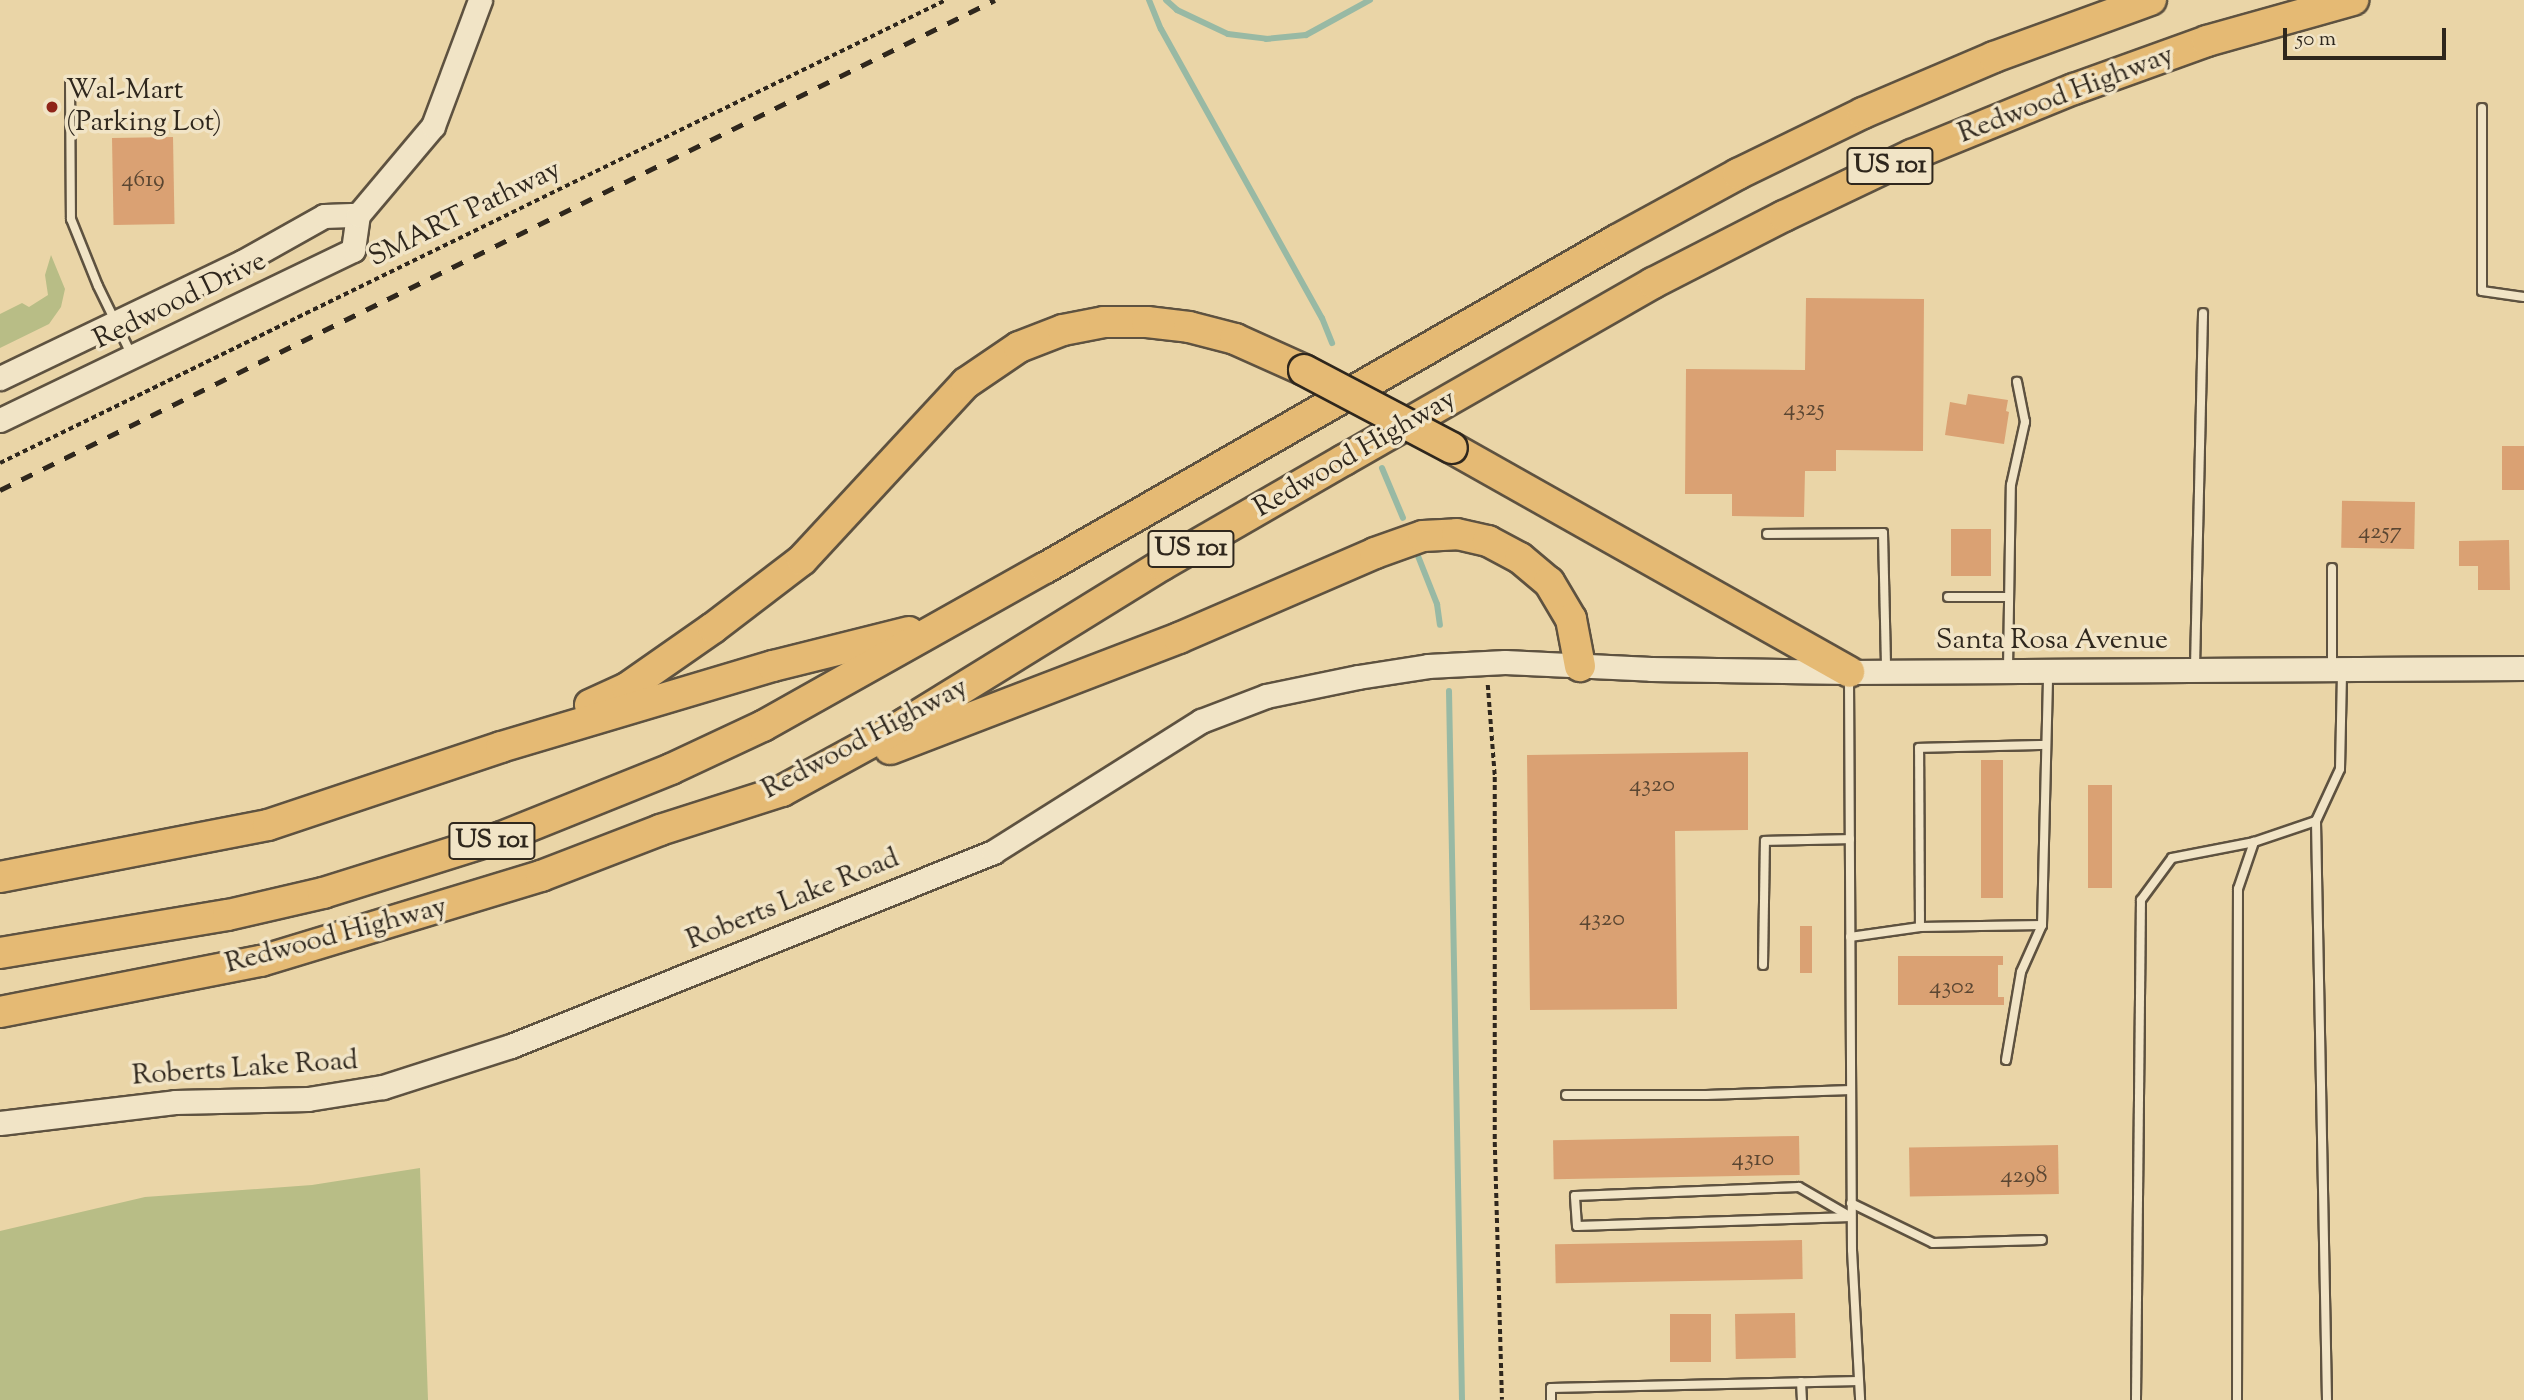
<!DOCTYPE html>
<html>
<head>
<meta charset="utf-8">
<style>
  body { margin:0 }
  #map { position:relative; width:2524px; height:1400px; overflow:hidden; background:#ead5a7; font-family:"Sorts Mill Goudy",serif }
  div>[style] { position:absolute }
  .green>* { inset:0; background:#b8bd86 }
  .stream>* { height:6px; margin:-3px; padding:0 3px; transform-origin:3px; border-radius:3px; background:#98b9a4 }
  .building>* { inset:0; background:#daa173; transform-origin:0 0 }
  .path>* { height:3.5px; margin-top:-1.75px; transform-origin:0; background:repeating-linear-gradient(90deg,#2f271d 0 5px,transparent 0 8.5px) }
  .roads { filter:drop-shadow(2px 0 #5e5240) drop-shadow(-2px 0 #5e5240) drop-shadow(0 2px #5e5240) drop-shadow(0 -2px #5e5240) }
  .lane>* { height:8px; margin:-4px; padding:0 4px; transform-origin:4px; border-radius:4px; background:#f1e4c6 }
  .secondary>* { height:23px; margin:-11.5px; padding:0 11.5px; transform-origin:11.5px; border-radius:11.5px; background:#f1e4c6 }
  .highway>* { height:30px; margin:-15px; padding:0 15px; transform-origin:15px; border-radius:15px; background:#e5ba74 }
  .rail>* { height:5px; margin-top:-2.5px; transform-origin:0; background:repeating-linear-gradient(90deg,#2f271d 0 12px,transparent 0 24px) }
  .bridges { filter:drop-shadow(2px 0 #2f271d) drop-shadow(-2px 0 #2f271d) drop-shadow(0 2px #2f271d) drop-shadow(0 -2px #2f271d) }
  .highway-bridge>* { height:30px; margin:-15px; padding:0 15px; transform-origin:15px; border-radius:15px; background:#e5ba74 }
  .dots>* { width:19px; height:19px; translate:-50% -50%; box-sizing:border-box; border:4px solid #f1e4c6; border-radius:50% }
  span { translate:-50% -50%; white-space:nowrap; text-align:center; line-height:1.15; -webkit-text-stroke:7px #f1e4c6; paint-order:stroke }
  .number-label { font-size:24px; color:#5a4632 }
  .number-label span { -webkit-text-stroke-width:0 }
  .shield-label span { padding:2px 5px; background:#f1e4c6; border:2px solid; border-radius:5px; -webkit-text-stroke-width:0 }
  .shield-label { font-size:26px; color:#2f271d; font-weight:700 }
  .poi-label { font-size:28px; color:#2f271d }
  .left { translate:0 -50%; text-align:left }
  .street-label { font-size:28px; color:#2f271d }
  .scale { position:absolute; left:2283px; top:28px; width:163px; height:32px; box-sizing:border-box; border:4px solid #2f271d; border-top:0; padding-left:9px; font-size:21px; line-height:24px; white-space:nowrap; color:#2f271d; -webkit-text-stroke:5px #f1e4c6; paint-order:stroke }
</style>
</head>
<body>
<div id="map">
  <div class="green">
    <div style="clip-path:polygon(51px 255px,65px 289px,61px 307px,49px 324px,0 348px,0 314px,22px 303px,29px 307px,48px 295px,45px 275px)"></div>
    <div style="clip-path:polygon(420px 1168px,428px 1400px,0 1400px,0 1231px,145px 1197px,312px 1185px)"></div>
  </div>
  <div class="stream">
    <div style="left:1149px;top:0;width:31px;rotate:68deg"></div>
    <div style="left:1161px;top:29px;width:331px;rotate:60.9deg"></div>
    <div style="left:1322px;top:318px;width:27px;rotate:68deg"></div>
    <div style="left:1166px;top:0;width:15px;rotate:42deg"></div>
    <div style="left:1177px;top:10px;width:56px;rotate:25.2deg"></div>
    <div style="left:1228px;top:34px;width:38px;rotate:7deg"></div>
    <div style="left:1266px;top:39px;width:40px;rotate:-5.7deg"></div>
    <div style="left:1306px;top:35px;width:73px;rotate:-28.7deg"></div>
    <div style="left:1382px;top:468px;width:54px;rotate:67.2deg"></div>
    <div style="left:1418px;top:556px;width:52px;rotate:68.4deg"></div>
    <div style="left:1437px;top:604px;width:21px;rotate:82deg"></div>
    <div style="left:1449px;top:691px;width:709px;rotate:88.95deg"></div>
  </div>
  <div class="building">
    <div style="left:173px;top:137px;width:87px;height:61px;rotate:89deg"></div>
    <div style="clip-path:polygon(1806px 298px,1924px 299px,1923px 451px,1836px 450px,1836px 471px,1805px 471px,1804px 517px,1732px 516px,1732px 494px,1685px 494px,1686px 369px,1805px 370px)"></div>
    <div style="clip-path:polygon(1968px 394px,2008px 400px,2006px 411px,2009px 412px,2004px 444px,1945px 435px,1950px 402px,1966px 405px)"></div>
    <div style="left:2502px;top:446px;width:22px;height:44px"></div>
    <div style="left:2415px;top:502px;width:47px;height:73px;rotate:91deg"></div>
    <div style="left:1951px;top:529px;width:40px;height:47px"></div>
    <div style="clip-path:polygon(2509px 540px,2510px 590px,2478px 590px,2478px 566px,2459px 566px,2459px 541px)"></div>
    <div style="clip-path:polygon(1748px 752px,1748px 830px,1675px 831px,1677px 1009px,1530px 1010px,1527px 755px)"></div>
    <div style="left:1981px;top:760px;width:22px;height:138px"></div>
    <div style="left:2088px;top:785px;width:24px;height:103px"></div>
    <div style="left:1800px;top:926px;width:12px;height:47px"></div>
    <div style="clip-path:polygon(1898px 956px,2003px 956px,2003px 965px,1998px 965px,1998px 997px,2004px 997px,2004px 1005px,1898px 1005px)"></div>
    <div style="left:1799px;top:1136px;width:39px;height:246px;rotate:89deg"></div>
    <div style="left:2058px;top:1145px;width:49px;height:149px;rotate:89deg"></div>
    <div style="left:1802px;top:1240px;width:39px;height:247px;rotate:89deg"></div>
    <div style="left:1795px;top:1313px;width:45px;height:60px;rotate:89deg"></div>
    <div style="left:1711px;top:1314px;width:48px;height:41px;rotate:90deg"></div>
  </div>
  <div class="path">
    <div style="left:0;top:463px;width:1053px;rotate:-26.08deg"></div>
    <div style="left:1488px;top:685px;width:92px;rotate:85.6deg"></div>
    <div style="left:1495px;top:777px;width:365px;rotate:90deg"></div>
    <div style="left:1495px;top:1142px;width:258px;rotate:88.4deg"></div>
  </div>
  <div class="roads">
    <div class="lane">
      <div style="left:70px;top:83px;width:136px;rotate:89.6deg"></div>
      <div style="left:71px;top:219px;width:72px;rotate:68.1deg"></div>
      <div style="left:98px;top:286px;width:76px;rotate:64.1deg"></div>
      <div style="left:2482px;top:108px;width:183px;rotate:90deg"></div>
      <div style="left:2482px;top:291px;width:42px;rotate:8.1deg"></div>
      <div style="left:1767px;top:534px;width:116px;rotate:-0.5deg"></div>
      <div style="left:1883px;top:533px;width:136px;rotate:88.7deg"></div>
      <div style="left:2332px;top:568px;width:99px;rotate:90deg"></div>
      <div style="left:1948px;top:597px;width:61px"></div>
      <div style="left:2195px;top:667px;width:354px;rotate:-88.7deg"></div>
      <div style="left:2008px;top:668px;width:183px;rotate:-89.1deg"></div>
      <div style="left:2011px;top:485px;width:65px;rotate:-77.5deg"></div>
      <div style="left:2025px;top:422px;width:41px;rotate:-101.3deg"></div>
      <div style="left:1849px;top:679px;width:571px;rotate:89.7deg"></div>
      <div style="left:1852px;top:1250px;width:150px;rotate:86.9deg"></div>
      <div style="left:1920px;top:927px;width:179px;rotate:-90.3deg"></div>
      <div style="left:1919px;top:748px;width:127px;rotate:-1.4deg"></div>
      <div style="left:1850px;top:937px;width:71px;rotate:-8.1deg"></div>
      <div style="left:1920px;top:927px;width:122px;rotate:-0.9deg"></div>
      <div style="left:2042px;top:925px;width:251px;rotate:-88.6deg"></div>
      <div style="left:1763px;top:965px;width:124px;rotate:-89.1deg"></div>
      <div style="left:1765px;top:841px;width:85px;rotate:-1.3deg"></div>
      <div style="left:2006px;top:1060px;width:89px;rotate:-80.3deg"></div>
      <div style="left:2021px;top:972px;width:51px;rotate:-65.9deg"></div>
      <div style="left:1566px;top:1095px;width:140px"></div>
      <div style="left:1706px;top:1095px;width:145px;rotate:-2deg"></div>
      <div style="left:1799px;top:1187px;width:60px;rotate:30deg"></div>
      <div style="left:1851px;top:1217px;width:274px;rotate:178.1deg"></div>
      <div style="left:1577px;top:1226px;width:30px;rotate:-94deg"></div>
      <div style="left:1575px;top:1196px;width:224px;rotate:-2.3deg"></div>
      <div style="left:1851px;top:1203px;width:91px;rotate:26deg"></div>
      <div style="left:1933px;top:1243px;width:109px;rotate:-1.6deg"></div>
      <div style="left:1801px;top:1382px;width:18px;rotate:87deg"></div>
      <div style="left:1551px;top:1400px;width:12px;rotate:-90deg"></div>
      <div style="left:1551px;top:1388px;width:308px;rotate:-1.3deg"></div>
      <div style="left:2136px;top:1400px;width:500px;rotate:-89.43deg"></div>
      <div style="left:2141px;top:900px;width:52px;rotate:-53.6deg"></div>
      <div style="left:2172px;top:858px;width:84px;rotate:-11deg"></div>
      <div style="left:2254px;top:842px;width:65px;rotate:-18.7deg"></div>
      <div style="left:2237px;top:1400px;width:511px;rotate:-89.89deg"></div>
      <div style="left:2238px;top:889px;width:50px;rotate:-71.2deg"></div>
      <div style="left:2327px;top:1400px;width:579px;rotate:-91.09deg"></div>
      <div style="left:2316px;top:821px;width:57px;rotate:-65.2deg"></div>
      <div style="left:2340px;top:769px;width:99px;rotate:-88.8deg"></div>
    </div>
    <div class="secondary">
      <div style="left:0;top:378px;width:268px;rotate:-25.6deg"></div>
      <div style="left:242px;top:262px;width:94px;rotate:-29.3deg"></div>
      <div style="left:324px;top:216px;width:34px;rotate:-2deg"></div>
      <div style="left:0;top:420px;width:392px;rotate:-25.7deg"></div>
      <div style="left:353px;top:250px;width:35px;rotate:-82deg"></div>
      <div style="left:358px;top:215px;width:116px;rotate:-49.9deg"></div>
      <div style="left:433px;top:126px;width:134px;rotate:-69.5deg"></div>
      <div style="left:0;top:1123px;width:176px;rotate:-6.8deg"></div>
      <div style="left:175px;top:1102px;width:133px;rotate:-1.3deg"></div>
      <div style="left:308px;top:1099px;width:76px;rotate:-9.1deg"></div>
      <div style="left:383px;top:1087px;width:134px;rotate:-17.8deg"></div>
      <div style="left:511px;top:1046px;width:520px;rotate:-21.92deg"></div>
      <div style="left:993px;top:852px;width:246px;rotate:-32.2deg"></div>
      <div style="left:1201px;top:721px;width:70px;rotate:-21deg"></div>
      <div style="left:1266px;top:696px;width:94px;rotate:-11.7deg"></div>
      <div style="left:1358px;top:677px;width:71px;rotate:-8.9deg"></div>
      <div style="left:1428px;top:666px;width:77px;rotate:-3deg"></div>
      <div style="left:1505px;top:662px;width:146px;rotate:2.7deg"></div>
      <div style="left:1651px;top:669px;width:198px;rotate:0.9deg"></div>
      <div style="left:1849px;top:672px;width:675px;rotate:-0.34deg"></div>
    </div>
    <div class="highway">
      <div style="left:1452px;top:448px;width:456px;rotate:29.4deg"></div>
      <div style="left:590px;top:705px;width:41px;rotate:-24.7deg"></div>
      <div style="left:627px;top:688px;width:105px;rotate:-34.9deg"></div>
      <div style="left:713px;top:628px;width:112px;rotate:-37.4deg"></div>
      <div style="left:802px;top:560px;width:241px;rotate:-47.2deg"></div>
      <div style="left:966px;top:383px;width:64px;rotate:-34.2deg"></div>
      <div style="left:1019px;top:347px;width:47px;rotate:-21.1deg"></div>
      <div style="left:1063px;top:330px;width:42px;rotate:-11deg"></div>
      <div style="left:1104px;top:322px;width:43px"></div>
      <div style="left:1147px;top:322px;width:42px;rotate:6.8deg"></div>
      <div style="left:1189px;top:327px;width:48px;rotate:14.6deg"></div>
      <div style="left:1235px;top:339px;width:76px;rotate:24.2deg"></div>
      <div style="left:890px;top:749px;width:310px;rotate:-21deg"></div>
      <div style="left:1179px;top:638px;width:214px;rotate:-23.4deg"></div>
      <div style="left:1375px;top:553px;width:51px;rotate:-19.5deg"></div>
      <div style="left:1423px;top:536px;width:34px;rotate:-3deg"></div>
      <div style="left:1457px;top:534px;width:32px;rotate:13deg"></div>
      <div style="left:1488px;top:541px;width:36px;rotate:28deg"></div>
      <div style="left:1520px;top:558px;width:38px;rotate:40deg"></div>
      <div style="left:1549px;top:582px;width:43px;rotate:59.3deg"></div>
      <div style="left:1571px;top:619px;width:48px;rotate:79.2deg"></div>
      <div style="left:0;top:877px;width:273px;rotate:-11deg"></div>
      <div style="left:268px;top:825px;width:246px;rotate:-18.5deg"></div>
      <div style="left:501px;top:747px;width:284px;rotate:-16.6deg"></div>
      <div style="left:773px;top:666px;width:140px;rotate:-14deg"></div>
      <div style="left:0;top:953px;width:231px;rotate:-9.5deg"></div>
      <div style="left:228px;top:915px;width:98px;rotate:-13deg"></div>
      <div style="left:323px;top:893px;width:188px;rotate:-17.4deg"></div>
      <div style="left:502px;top:837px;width:182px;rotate:-21.9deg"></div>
      <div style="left:671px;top:769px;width:102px;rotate:-25.1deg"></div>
      <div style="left:763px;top:726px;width:323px;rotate:-29.3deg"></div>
      <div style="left:1045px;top:568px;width:659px;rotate:-29.83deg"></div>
      <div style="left:1617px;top:240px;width:138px;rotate:-28.6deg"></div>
      <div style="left:1738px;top:174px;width:139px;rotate:-26deg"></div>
      <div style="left:1863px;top:113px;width:142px;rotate:-23.1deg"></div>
      <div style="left:1994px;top:57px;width:167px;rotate:-20deg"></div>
      <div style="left:0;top:1012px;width:266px;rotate:-11.1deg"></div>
      <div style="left:261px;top:961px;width:293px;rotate:-16.9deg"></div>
      <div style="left:541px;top:876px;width:128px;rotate:-21.1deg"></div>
      <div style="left:660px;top:830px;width:128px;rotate:-17.7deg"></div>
      <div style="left:782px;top:791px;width:141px;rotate:-28.7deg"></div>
      <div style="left:906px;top:723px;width:301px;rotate:-31.7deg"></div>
      <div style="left:1162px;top:565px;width:210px;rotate:-30deg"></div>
      <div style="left:1344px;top:460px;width:356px;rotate:-29.8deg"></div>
      <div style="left:1653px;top:283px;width:147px;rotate:-27.1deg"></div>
      <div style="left:1784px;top:216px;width:142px;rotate:-25.5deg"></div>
      <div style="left:1912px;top:155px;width:175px;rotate:-22.2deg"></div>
      <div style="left:2074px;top:89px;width:141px;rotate:-19.8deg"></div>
      <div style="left:2207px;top:41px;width:152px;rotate:-15.7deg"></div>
    </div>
  </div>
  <div class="rail">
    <div style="left:0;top:490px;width:1109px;rotate:-26.22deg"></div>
  </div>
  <div class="bridges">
    <div class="highway-bridge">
      <div style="left:1304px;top:370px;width:167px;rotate:27.8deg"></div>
    </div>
  </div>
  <div class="dots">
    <div style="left:52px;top:107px;background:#8f2418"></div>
  </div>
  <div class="number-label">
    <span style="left:143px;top:181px">4619</span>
    <span style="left:1804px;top:410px">4325</span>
    <span style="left:2380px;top:533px">4257</span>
    <span style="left:1652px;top:786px">4320</span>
    <span style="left:1602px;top:920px">4320</span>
    <span style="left:1952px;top:988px">4302</span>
    <span style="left:1753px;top:1160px">4310</span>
    <span style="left:2024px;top:1177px">4298</span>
  </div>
  <div class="shield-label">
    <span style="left:1890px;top:166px">US 101</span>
    <span style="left:1191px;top:549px">US 101</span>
    <span style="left:492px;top:841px">US 101</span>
  </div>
  <div class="poi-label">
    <span class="left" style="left:66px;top:107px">Wal-Mart<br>(Parking Lot)</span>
  </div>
  <div class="street-label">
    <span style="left:2066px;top:95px;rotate:-21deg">Redwood Highway</span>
    <span style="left:465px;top:214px;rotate:-26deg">SMART Pathway</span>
    <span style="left:180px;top:301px;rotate:-26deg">Redwood Drive</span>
    <span style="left:1355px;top:454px;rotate:-30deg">Redwood Highway</span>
    <span style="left:2052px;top:641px">Santa Rosa Avenue</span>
    <span style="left:865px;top:739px;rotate:-28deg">Redwood Highway</span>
    <span style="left:793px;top:900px;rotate:-22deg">Roberts Lake Road</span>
    <span style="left:336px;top:936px;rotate:-15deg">Redwood Highway</span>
    <span style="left:245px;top:1069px;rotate:-4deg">Roberts Lake Road</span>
  </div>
  <div class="scale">50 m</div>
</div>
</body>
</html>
